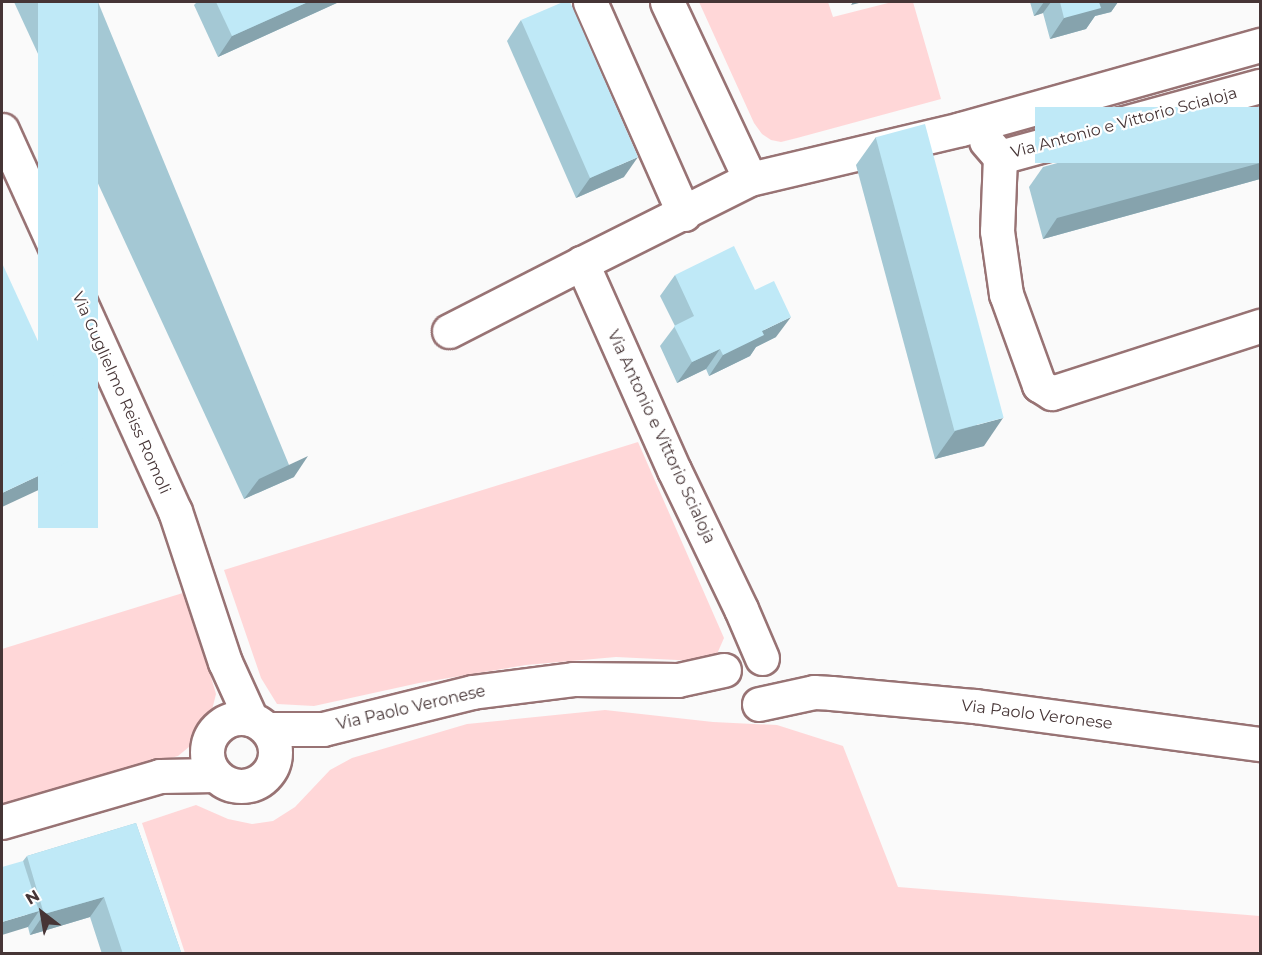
<!DOCTYPE html>
<html>
<head>
<meta charset="utf-8">
<style>
  body { margin:0 }
  #map { position:relative; width:1262px; height:955px; overflow:hidden; background:#fafafa; font-family:Montserrat,sans-serif }
  div>[style] { position:absolute }
  .green>* { inset:0; background:#ffd7d8 }
  .roads { filter:drop-shadow(2px 0 #987374) drop-shadow(-2px 0 #987374) drop-shadow(0 2px #987374) drop-shadow(0 -2px #987374) }
  .minor>* { height:33px; margin:-16.5px; padding:0 16.5px; transform-origin:16.5px; border-radius:16.5px; background:#fff }
  .minor>.ring { margin:-16.5px; padding:0; box-sizing:content-box; background:none; border:33px solid #fff; border-radius:50% }
  .wall>* { inset:0; background:#a4c8d4 }
  .shaded-wall>* { inset:0; background:#86a3ad }
  .building>* { inset:0; background:#bfe9f7; transform-origin:0 0 }
  span { translate:-50% -50%; white-space:nowrap; text-align:center; line-height:1.15; -webkit-text-stroke:4.5px #fff; paint-order:stroke }
  .street-label { font-size:16px; color:#463536 }
  .frame { position:absolute; inset:0; border:3px solid #463536; pointer-events:none }
  .north { position:absolute; left:12px; top:883px; width:60px; height:60px; -webkit-text-stroke:4px #fff; paint-order:stroke; rotate:329deg; font-size:16px; font-weight:700; line-height:24px; text-align:center; color:#463536 }
  .north::after { content:''; display:block; margin:auto; width:21px; height:27px; background:#463536; clip-path:polygon(50% 0,100% 100%,50% 72%,0 100%) }
</style>
</head>
<body>
<div id="map">
  <div class="green">
    <div style="clip-path:polygon(699px 2px,828px 2px,833px 17px,892px 2px,913px 2px,941px 99px,797px 138px,781px 142px,771px 140px,762px 134px,754px 123px)"></div>
    <div style="clip-path:polygon(638px 442px,724px 638px,717px 654px,698px 661px,616px 657px,526px 665px,419px 683px,314px 706px,277px 704px,261px 678px,224px 570px)"></div>
    <div style="clip-path:polygon(186px 592px,216px 694px,209px 722px,195px 742px,178px 756px,2px 808px,2px 649px)"></div>
    <div style="clip-path:polygon(605px 710px,713px 722px,777px 725px,843px 746px,898px 887px,1260px 916px,1260px 949px,1257px 954px,185px 953px,142px 823px,196px 805px,228px 819px,252px 824px,273px 821px,295px 807px,330px 770px,352px 758px,467px 724px)"></div>
  </div>
  <div class="roads">
    <div class="minor">
      <div style="left:590px;top:2px;width:232px;rotate:66.1deg"></div>
      <div style="left:667px;top:2px;width:195px;rotate:64.9deg"></div>
      <div style="left:2px;top:130px;width:418px;rotate:65.6deg"></div>
      <div style="left:175px;top:511px;width:159px;rotate:71.7deg"></div>
      <div style="left:225px;top:662px;width:63px;rotate:65.5deg"></div>
      <div style="left:986px;top:141px;width:21px;rotate:49deg"></div>
      <div style="left:1000px;top:157px;width:270px;rotate:-15.3deg"></div>
      <div style="left:1000px;top:157px;width:74px;rotate:92.3deg"></div>
      <div style="left:997px;top:231px;width:64px;rotate:81.9deg"></div>
      <div style="left:1006px;top:294px;width:97px;rotate:70.1deg"></div>
      <div style="left:1039px;top:385px;width:15px;rotate:32deg"></div>
      <div style="left:1052px;top:393px;width:219px;rotate:-17.9deg"></div>
      <div style="left:449px;top:331px;width:149px;rotate:-27.1deg"></div>
      <div style="left:762px;top:658px;width:53px;rotate:-113.2deg"></div>
      <div style="left:741px;top:609px;width:154px;rotate:-115.7deg"></div>
      <div style="left:674px;top:470px;width:227px;rotate:-114deg"></div>
      <div style="left:582px;top:263px;width:188px;rotate:-26.6deg"></div>
      <div style="left:750px;top:179px;width:217px;rotate:-13.3deg"></div>
      <div style="left:961px;top:129px;width:311px;rotate:-15.7deg"></div>
      <div style="left:759px;top:704px;width:56px;rotate:-12.3deg"></div>
      <div style="left:814px;top:692px;width:17px;rotate:3deg"></div>
      <div style="left:831px;top:693px;width:145px;rotate:5.2deg"></div>
      <div style="left:975px;top:706px;width:288px;rotate:7.6deg"></div>
      <div class="ring" style="left:207px;top:718px;width:35px;height:35px"></div>
      <div style="left:267px;top:729px;width:56px"></div>
      <div style="left:323px;top:729px;width:154px;rotate:-13.9deg"></div>
      <div style="left:472px;top:692px;width:102px;rotate:-7.3deg"></div>
      <div style="left:573px;top:679px;width:105px;rotate:0.5deg"></div>
      <div style="left:678px;top:680px;width:47px;rotate:-12.3deg"></div>
      <div style="left:2px;top:822px;width:165px;rotate:-16.2deg"></div>
      <div style="left:160px;top:776px;width:55px;rotate:-1deg"></div>
    </div>
  </div>
  <div class="wall">
    <div style="clip-path:polygon(14px 2px,98px 2px,294px 477px,244px 499px)"></div>
    <div style="clip-path:polygon(197px 2px,339px 2px,218px 57px,194px 5px)"></div>
    <div style="clip-path:polygon(1030px 2px,1118px 2px,1111px 12px,1095px 16px,1086px 29px,1050px 39px,1043px 13px,1034px 16px)"></div>
    <div style="clip-path:polygon(521px 20px,624px 177px,576px 198px,507px 41px)"></div>
    <div style="clip-path:polygon(1260px 107px,1260px 179px,1043px 239px,1029px 187px,1043px 167px)"></div>
    <div style="clip-path:polygon(876px 137px,984px 446px,935px 459px,856px 165px)"></div>
    <div style="clip-path:polygon(675px 275px,776px 337px,756px 347px,750px 356px,709px 376px,706px 369px,677px 383px,660px 346px,675px 326px,660px 296px)"></div>
    <div style="clip-path:polygon(136px 823px,181px 952px,179px 954px,102px 954px,90px 917px,30px 935px,28px 927px,23px 861px,27px 856px)"></div>
  </div>
  <div class="shaded-wall">
    <div style="clip-path:polygon(308px 2px,339px 2px,218px 57px,232px 36px)"></div>
    <div style="clip-path:polygon(853px 2px,863px 2px,851px 5px)"></div>
    <div style="clip-path:polygon(1044px 2px,1051px 2px,1043px 13px,1034px 16px)"></div>
    <div style="clip-path:polygon(1096px 2px,1118px 2px,1111px 12px,1095px 16px,1086px 29px,1050px 39px,1064px 18px)"></div>
    <div style="clip-path:polygon(638px 157px,624px 177px,576px 198px,590px 178px)"></div>
    <div style="clip-path:polygon(1260px 163px,1260px 179px,1043px 239px,1057px 218px)"></div>
    <div style="clip-path:polygon(791px 317px,776px 337px,756px 347px,750px 356px,709px 376px,723px 355px,762px 331px)"></div>
    <div style="clip-path:polygon(720px 349px,706px 369px,677px 383px,692px 362px)"></div>
    <div style="clip-path:polygon(1003px 418px,984px 446px,935px 459px,955px 431px)"></div>
    <div style="clip-path:polygon(89px 452px,75px 473px,2px 507px,2px 493px)"></div>
    <div style="clip-path:polygon(308px 456px,294px 477px,244px 499px,259px 479px)"></div>
    <div style="clip-path:polygon(104px 897px,90px 917px,30px 935px,44px 914px)"></div>
    <div style="clip-path:polygon(39px 911px,28px 927px,2px 935px,2px 922px)"></div>
  </div>
  <div class="building">
    <div style="left:38px;top:2px;width:60px;height:526px"></div>
    <div style="clip-path:polygon(216px 2px,308px 2px,232px 36px)"></div>
    <div style="clip-path:polygon(563px 2px,570px 2px,638px 157px,590px 178px,521px 20px)"></div>
    <div style="clip-path:polygon(1060px 2px,1099px 2px,1101px 8px,1064px 18px)"></div>
    <div style="left:1260px;top:107px;width:56px;height:225px;rotate:90deg"></div>
    <div style="left:925px;top:124px;width:304px;height:51px;rotate:75deg"></div>
    <div style="clip-path:polygon(734px 246px,755px 290px,774px 281px,791px 317px,762px 331px,764px 335px,723px 355px,720px 349px,692px 362px,674px 326px,694px 316px,675px 275px)"></div>
    <div style="clip-path:polygon(2px 263px,89px 452px,2px 493px)"></div>
    <div style="clip-path:polygon(136px 823px,181px 952px,174px 954px,123px 954px,104px 897px,44px 914px,27px 856px)"></div>
    <div style="clip-path:polygon(23px 861px,39px 911px,2px 922px,2px 867px)"></div>
  </div>
  <div class="street-label">
    <span style="left:1124px;top:123px;rotate:-15deg">Via Antonio e Vittorio Scialoja</span>
    <span style="left:121px;top:393px;rotate:66deg">Via Guglielmo Reiss Romoli</span>
    <span style="left:661px;top:437px;rotate:65deg">Via Antonio e Vittorio Scialoja</span>
    <span style="left:411px;top:708px;rotate:-13deg">Via Paolo Veronese</span>
    <span style="left:1037px;top:715px;rotate:7deg">Via Paolo Veronese</span>
  </div>
  <div class="frame"></div>
  <div class="north">N</div>
</div>
</body>
</html>
